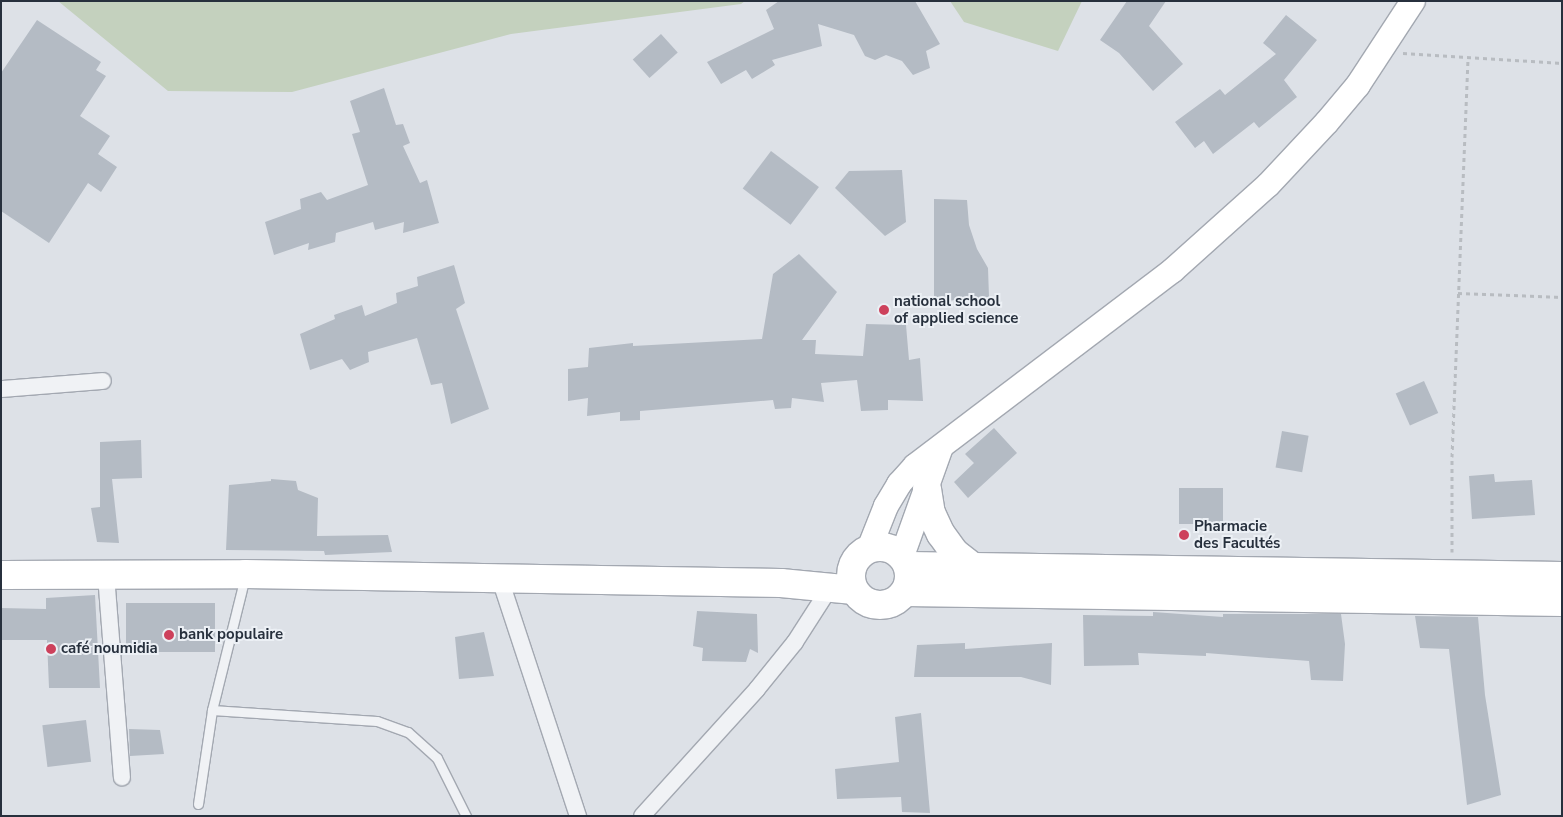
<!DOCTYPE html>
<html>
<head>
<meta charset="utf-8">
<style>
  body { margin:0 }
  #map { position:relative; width:1563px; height:817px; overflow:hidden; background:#dde1e7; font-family:"Nunito Sans",sans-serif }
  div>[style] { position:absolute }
  .green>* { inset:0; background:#c4d1be }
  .building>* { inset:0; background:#b4bbc4; transform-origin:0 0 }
  .path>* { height:3px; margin-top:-1.5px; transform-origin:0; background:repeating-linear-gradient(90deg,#b8bcc1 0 4px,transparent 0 8px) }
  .roads { filter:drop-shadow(1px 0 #a3a8b1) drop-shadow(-1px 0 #a3a8b1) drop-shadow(0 1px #a3a8b1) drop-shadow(0 -1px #a3a8b1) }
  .lane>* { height:9px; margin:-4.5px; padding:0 4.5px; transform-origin:4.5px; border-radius:4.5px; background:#f0f2f5 }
  .street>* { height:16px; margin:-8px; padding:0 8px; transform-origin:8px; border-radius:8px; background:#f0f2f5 }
  .secondary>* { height:24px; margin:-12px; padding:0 12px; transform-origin:12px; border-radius:12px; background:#fff }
  .highway>* { height:28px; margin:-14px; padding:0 14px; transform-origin:14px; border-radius:14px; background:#fff }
  .highway>.ring { margin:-14px; padding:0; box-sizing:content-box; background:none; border:28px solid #fff; border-radius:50% }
  .dots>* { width:14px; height:14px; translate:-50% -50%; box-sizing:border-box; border:2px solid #ecf0f5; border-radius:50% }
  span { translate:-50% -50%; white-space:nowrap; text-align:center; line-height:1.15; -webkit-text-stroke:4px #ecf0f5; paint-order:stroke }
  .poi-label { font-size:15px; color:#27303d; font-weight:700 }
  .left { translate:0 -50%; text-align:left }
  .frame { position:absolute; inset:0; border:2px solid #27303d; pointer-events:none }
</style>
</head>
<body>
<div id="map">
  <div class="green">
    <div style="clip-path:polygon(58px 1px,745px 1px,741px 4px,511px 34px,292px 92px,168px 91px)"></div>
    <div style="clip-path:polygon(950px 1px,1082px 1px,1058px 51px,964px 22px)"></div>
  </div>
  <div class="building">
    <div style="clip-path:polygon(779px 1px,915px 1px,940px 44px,926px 51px,930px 68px,913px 75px,902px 61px,886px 55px,875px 60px,865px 56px,854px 35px,818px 24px,822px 46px,772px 60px,775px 65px,752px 79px,746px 70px,721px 84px,707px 62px,774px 29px,766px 10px)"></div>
    <div style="clip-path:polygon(1127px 1px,1166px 1px,1149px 26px,1183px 64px,1153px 91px,1119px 53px,1100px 40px)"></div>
    <div style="clip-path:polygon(1286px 15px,1317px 40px,1284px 80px,1297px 97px,1259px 128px,1254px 122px,1213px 154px,1204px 141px,1195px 148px,1175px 122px,1220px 89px,1225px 95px,1276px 54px,1263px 43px)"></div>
    <div style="clip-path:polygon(37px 20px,101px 62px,96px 70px,106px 76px,80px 116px,110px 136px,98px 154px,117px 167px,101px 192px,88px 183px,49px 243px,1px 211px,1px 73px)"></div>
    <div style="left:661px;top:34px;width:25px;height:38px;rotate:48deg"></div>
    <div style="clip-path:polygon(384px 88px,396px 125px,403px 124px,410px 143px,403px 146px,420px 183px,427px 180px,439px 223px,403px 233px,404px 222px,375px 230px,373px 222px,336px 233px,335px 242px,308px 250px,309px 243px,274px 255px,265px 222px,301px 209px,300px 199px,321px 192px,327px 200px,368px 185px,352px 134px,360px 132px,350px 101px)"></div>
    <div style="left:771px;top:151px;width:60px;height:47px;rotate:37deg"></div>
    <div style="clip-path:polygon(902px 170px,906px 222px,885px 236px,835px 188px,849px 171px)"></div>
    <div style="clip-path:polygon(934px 199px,967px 200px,969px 225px,977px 249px,988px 268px,989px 297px,934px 302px)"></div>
    <div style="clip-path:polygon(799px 254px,837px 292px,802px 340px,816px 340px,815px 354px,863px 356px,866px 324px,906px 325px,909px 360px,920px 358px,923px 401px,888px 400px,888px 410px,861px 411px,857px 380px,821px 383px,824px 402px,792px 398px,791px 408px,775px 409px,773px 400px,640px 411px,640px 420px,620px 421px,620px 412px,587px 416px,588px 398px,568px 401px,568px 369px,588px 367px,589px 348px,633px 343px,633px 346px,762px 339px,773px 274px)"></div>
    <div style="clip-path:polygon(454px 265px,465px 303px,456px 309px,489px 409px,451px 424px,442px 383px,431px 385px,417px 338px,368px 352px,369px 362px,350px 370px,342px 359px,310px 370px,300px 334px,335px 319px,334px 315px,362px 305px,365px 316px,397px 303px,396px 293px,418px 286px,417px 277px)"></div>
    <div style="left:1424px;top:381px;width:35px;height:31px;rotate:66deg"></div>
    <div style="clip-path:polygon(994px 428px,1017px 453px,968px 498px,954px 482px,974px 463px,965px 454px)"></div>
    <div style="left:1282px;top:431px;width:27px;height:37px;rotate:10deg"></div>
    <div style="clip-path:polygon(141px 440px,142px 478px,112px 479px,119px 543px,97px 542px,91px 508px,100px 507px,100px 442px)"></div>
    <div style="clip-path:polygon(1494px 474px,1495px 482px,1532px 480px,1535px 515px,1472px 519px,1469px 476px)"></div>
    <div style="clip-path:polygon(271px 479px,296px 481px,298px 490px,318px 498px,317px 536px,388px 535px,392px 552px,325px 555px,324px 551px,226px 550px,229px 485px,271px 481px)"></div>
    <div style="left:1179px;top:488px;width:44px;height:36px"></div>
    <div style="clip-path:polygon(95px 595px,100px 688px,49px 688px,47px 640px,1px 640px,1px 608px,46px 609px,46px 598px)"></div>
    <div style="left:126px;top:603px;width:89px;height:49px"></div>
    <div style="clip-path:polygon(697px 611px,757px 614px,758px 653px,750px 649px,746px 662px,702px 661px,703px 648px,693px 646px)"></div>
    <div style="clip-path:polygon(1153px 612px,1223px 617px,1223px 614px,1341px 614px,1345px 644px,1343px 681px,1311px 680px,1309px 661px,1206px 653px,1206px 656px,1138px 653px,1139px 665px,1084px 666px,1083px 615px,1153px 616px)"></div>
    <div style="clip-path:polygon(1415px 616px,1478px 617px,1485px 695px,1501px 795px,1467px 805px,1449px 649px,1420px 648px)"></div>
    <div style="clip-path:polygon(484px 632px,494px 676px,459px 679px,455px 637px)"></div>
    <div style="clip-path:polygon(965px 643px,965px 649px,1052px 643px,1051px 685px,1021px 677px,914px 677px,917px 645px)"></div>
    <div style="clip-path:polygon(921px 713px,930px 813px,902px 812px,901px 797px,837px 799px,835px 769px,899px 762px,895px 717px)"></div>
    <div style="left:86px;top:720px;width:42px;height:44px;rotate:83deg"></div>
    <div style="clip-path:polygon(129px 729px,160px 730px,164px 754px,130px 756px)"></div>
  </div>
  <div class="path">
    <div style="left:1403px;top:53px;width:159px;rotate:3.6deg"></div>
    <div style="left:1458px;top:293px;width:104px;rotate:2.2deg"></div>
    <div style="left:1452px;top:552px;width:95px;rotate:-90deg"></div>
    <div style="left:1452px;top:457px;width:399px;rotate:-87.7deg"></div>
  </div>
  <div class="roads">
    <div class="lane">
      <div style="left:212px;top:710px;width:165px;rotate:3.8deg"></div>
      <div style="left:377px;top:721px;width:33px;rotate:20deg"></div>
      <div style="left:408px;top:732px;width:39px;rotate:42deg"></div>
      <div style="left:437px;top:758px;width:65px;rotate:63.4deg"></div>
      <div style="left:198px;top:804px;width:95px;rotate:-81.5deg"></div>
      <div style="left:212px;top:710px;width:137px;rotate:-76.1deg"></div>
    </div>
    <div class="street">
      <div style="left:1px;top:389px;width:102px;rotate:-4.5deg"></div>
      <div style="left:106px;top:575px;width:203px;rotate:85.5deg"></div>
      <div style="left:500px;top:579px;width:250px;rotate:71.8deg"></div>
      <div style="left:642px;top:816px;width:171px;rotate:-47.8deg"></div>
      <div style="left:757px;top:689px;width:60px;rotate:-51deg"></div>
      <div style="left:795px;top:642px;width:63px;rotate:-57.3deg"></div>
    </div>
    <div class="secondary">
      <div style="left:869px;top:549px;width:46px;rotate:-68.4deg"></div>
      <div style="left:886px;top:506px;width:26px;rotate:-59deg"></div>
      <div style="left:899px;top:484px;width:24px;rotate:-48deg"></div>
      <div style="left:915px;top:466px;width:323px;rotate:-37.2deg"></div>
      <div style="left:1172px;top:271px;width:129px;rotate:-41.9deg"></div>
      <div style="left:1268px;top:185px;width:86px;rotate:-46.9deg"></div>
      <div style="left:1327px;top:122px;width:48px;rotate:-50deg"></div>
      <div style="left:1358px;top:85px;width:100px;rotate:-56.8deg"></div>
      <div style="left:902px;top:556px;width:116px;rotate:-70.3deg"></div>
    </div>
    <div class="highway">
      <div style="left:927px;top:489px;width:24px;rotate:81deg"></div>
      <div style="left:931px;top:513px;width:23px;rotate:65deg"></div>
      <div style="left:941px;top:534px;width:24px;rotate:54deg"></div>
      <div style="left:955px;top:553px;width:24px;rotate:38deg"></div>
      <div class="ring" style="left:851px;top:547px;width:30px;height:30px"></div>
      <div style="left:908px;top:566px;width:654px;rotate:0.88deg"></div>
      <div style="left:1px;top:575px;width:244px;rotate:-0.2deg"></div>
      <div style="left:245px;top:574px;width:536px;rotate:0.96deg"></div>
      <div style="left:781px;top:583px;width:73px;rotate:5.5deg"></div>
      <div style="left:906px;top:592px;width:656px;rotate:0.87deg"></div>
    </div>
  </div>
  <div class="dots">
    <div style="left:884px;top:310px;background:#cd415c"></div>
    <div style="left:1184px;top:535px;background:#cd415c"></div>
    <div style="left:169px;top:635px;background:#cd415c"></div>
    <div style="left:51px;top:649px;background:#cd415c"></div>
  </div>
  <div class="poi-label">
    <span class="left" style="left:894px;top:310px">national school<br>of applied science</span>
    <span class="left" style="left:1194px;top:535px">Pharmacie<br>des Facultés</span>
    <span class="left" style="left:179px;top:635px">bank populaire</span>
    <span class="left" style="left:61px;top:649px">café noumidia</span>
  </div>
  <div class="frame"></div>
</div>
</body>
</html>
